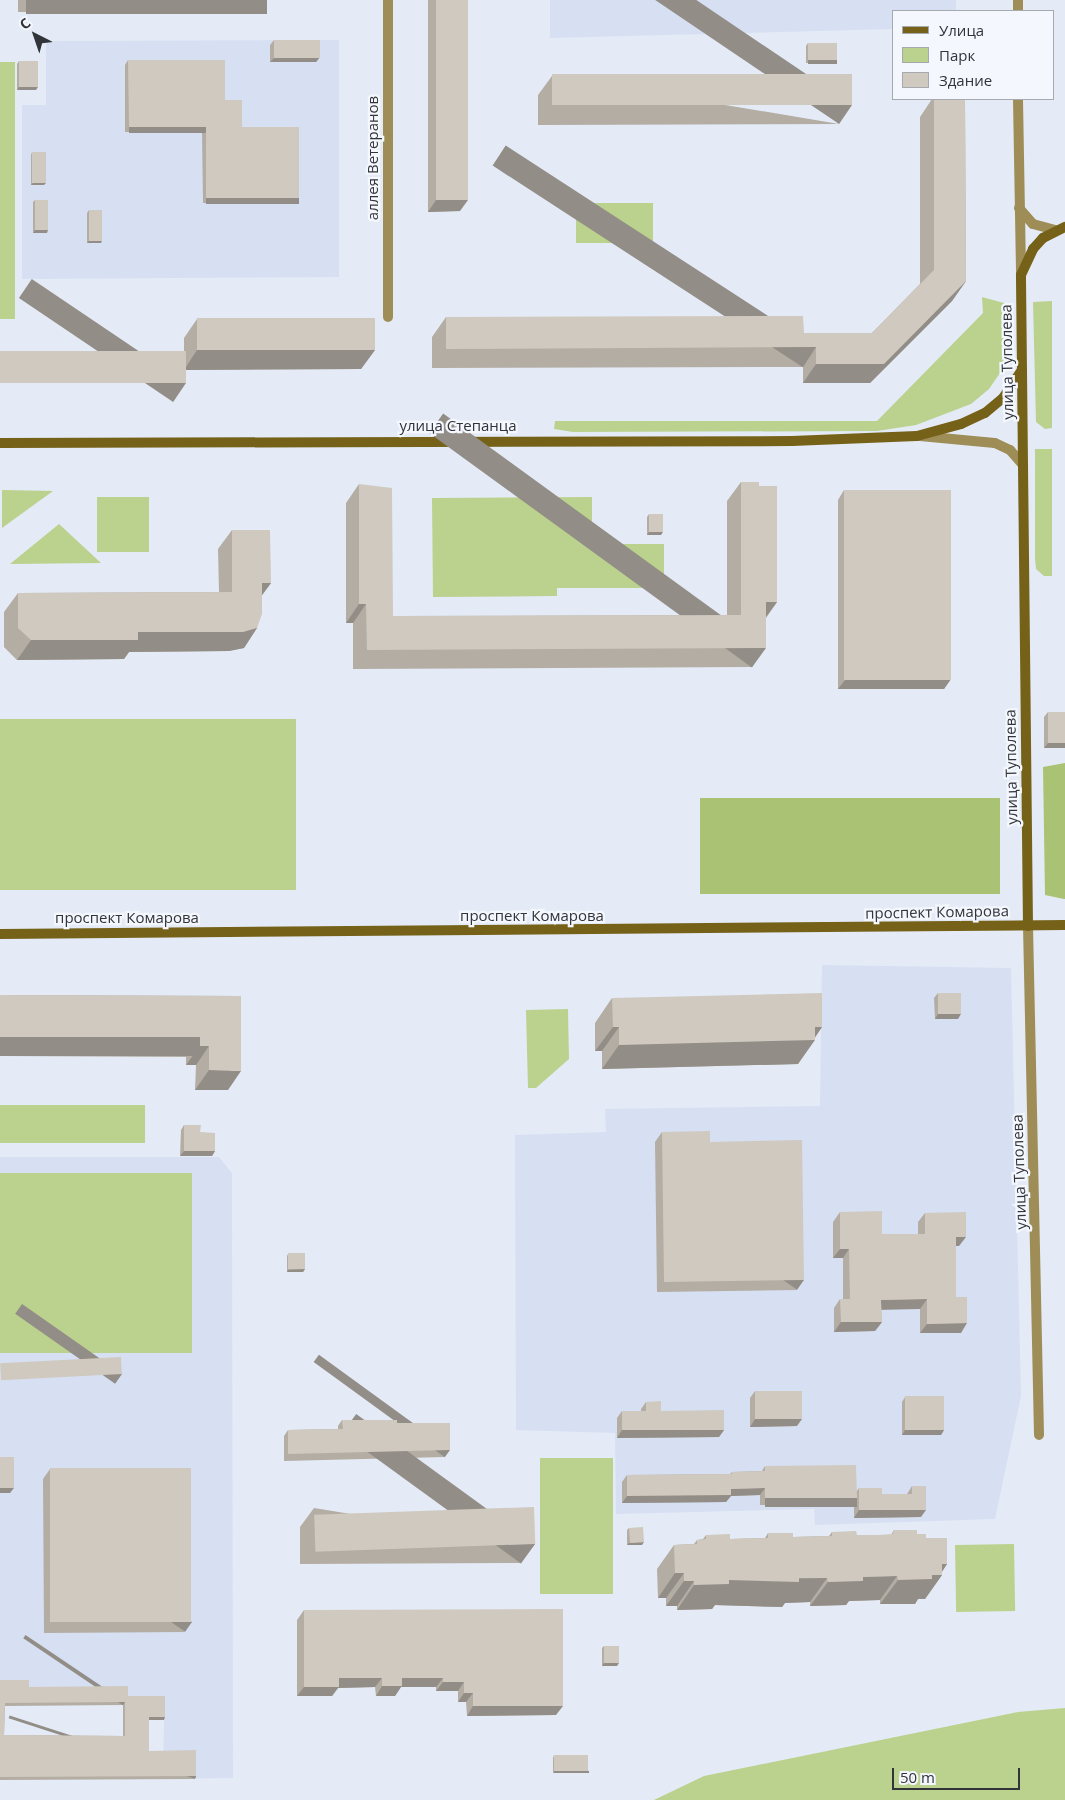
<!DOCTYPE html>
<html>
<head>
<meta charset="utf-8">
<style>
  body { margin:0 }
  #map { position:relative; width:1065px; height:1800px; overflow:hidden; background:#e4ebf6; font-family:"Open Sans",sans-serif }
  div>[style] { position:absolute }
  .built>* { inset:0; background:#d6e0f2 }
  .green>* { inset:0; background:#bbd18e; transform-origin:0 0 }
  .forest>* { inset:0; background:#aac273; transform-origin:0 0 }
  .street>* { height:10px; margin:-5px; padding:0 5px; transform-origin:5px; border-radius:5px; background:#9e8d57 }
  .secondary>* { height:10px; margin:-5px; padding:0 5px; transform-origin:5px; border-radius:5px; background:#756118 }
  .wall>* { inset:0; background:#b3ada4; transform-origin:0 0 }
  .shaded-wall>* { inset:0; background:#928d86; transform-origin:0 0 }
  .building>* { inset:0; background:#d0c9bf; transform-origin:0 0 }
  span { translate:-50% -50%; white-space:nowrap; text-align:center; line-height:1.15; -webkit-text-stroke:4.5px #f4f8fe; paint-order:stroke }
  .street-label { font-size:15px; color:#313438 }
  .legend { position:absolute; left:892px; top:10px; width:162px; height:90px; box-sizing:border-box; background:#f4f8fe; border:1px solid #a6aaaf; margin:0; padding:6px 9px; list-style:none; font-size:15px; color:#313438 }
  .legend li { display:flex; align-items:center; gap:10px; height:25px }
  .legend b { width:25px; border:1px solid #a6aaaf }
  .north { position:absolute; left:10px; top:10px; width:50px; height:50px; -webkit-text-stroke:4px #f4f8fe; paint-order:stroke; rotate:319deg; font-size:14px; font-weight:700; line-height:20px; text-align:center; color:#313438 }
  .north::after { content:''; display:block; margin:auto; width:18px; height:22px; background:#313438; clip-path:polygon(50% 0,100% 100%,50% 72%,0 100%) }
  .scale { position:absolute; left:892px; top:1768px; width:128px; height:22px; box-sizing:border-box; border:2px solid #313438; border-top:0; padding-left:6px; font-size:15px; line-height:18px; white-space:nowrap; color:#313438; -webkit-text-stroke:4px #f4f8fe; paint-order:stroke }
</style>
</head>
<body>
<div id="map">
  <div class="built">
    <div style="clip-path:polygon(550px 0,956px 0,956px 11px,894px 11px,894px 29px,550px 38px)"></div>
    <div style="clip-path:polygon(339px 40px,339px 277px,22px 279px,22px 105px,46px 105px,46px 41px)"></div>
    <div style="clip-path:polygon(822px 965px,1011px 968px,1021px 1396px,995px 1519px,815px 1525px,814px 1509px,616px 1514px,615px 1433px,516px 1430px,515px 1135px,606px 1132px,605px 1109px,820px 1106px)"></div>
    <div style="clip-path:polygon(0 1157px,219px 1157px,232px 1173px,233px 1778px,163px 1779px,164px 1720px,126px 1699px,27px 1689px,0 1683px)"></div>
  </div>
  <div class="green">
    <div style="left:0;top:62px;width:15px;height:257px"></div>
    <div style="left:576px;top:203px;width:77px;height:40px"></div>
    <div style="clip-path:polygon(982px 297px,1004px 303px,1005px 356px,1000px 373px,989px 389px,971px 404px,916px 425px,877px 431px,573px 432px,554px 429px,555px 421px,877px 421px,983px 313px)"></div>
    <div style="clip-path:polygon(1052px 301px,1052px 428px,1045px 429px,1036px 422px,1033px 302px)"></div>
    <div style="clip-path:polygon(1035px 449px,1052px 449px,1052px 576px,1044px 576px,1036px 569px,1035px 558px)"></div>
    <div style="clip-path:polygon(2px 490px,53px 491px,2px 528px)"></div>
    <div style="left:97px;top:497px;width:52px;height:55px"></div>
    <div style="clip-path:polygon(592px 497px,592px 544px,664px 544px,664px 588px,557px 588px,557px 596px,433px 597px,432px 498px)"></div>
    <div style="clip-path:polygon(59px 524px,101px 563px,10px 564px)"></div>
    <div style="left:296px;top:719px;width:171px;height:296px;rotate:90deg"></div>
    <div style="clip-path:polygon(568px 1009px,569px 1059px,536px 1088px,528px 1088px,526px 1010px)"></div>
    <div style="left:0;top:1105px;width:145px;height:38px"></div>
    <div style="left:0;top:1173px;width:192px;height:180px"></div>
    <div style="left:540px;top:1458px;width:73px;height:136px"></div>
    <div style="left:1014px;top:1544px;width:67px;height:59px;rotate:89deg"></div>
    <div style="clip-path:polygon(1065px 1708px,1065px 1800px,654px 1800px,704px 1776px,1018px 1712px)"></div>
  </div>
  <div class="forest">
    <div style="clip-path:polygon(1065px 763px,1065px 899px,1064px 899px,1045px 895px,1043px 767px)"></div>
    <div style="left:700px;top:798px;width:300px;height:96px"></div>
  </div>
  <div class="street">
    <div style="left:388px;top:0;width:317px;rotate:90deg"></div>
    <div style="left:1018px;top:11px;width:11px;rotate:-90deg"></div>
    <div style="left:1018px;top:99px;width:176px;rotate:89deg"></div>
    <div style="left:1019px;top:208px;width:21px;rotate:49deg"></div>
    <div style="left:1033px;top:224px;width:24px;rotate:15deg"></div>
    <div style="left:920px;top:436px;width:75px;rotate:5.3deg"></div>
    <div style="left:995px;top:443px;width:17px;rotate:25deg"></div>
    <div style="left:1010px;top:450px;width:20px;rotate:49deg"></div>
    <div style="left:1028px;top:926px;width:509px;rotate:88.76deg"></div>
  </div>
  <div class="secondary">
    <div style="left:0;top:443px;width:792px;rotate:-0.14deg"></div>
    <div style="left:792px;top:441px;width:125px;rotate:-2.3deg"></div>
    <div style="left:917px;top:436px;width:46px;rotate:-15.3deg"></div>
    <div style="left:961px;top:424px;width:26px;rotate:-25deg"></div>
    <div style="left:985px;top:413px;width:23px;rotate:-40deg"></div>
    <div style="left:1003px;top:398px;width:34px;rotate:-56deg"></div>
    <div style="left:1028px;top:926px;width:651px;rotate:-90.62deg"></div>
    <div style="left:1021px;top:275px;width:29px;rotate:-65deg"></div>
    <div style="left:1033px;top:249px;width:15px;rotate:-48deg"></div>
    <div style="left:1043px;top:238px;width:25px;rotate:-27deg"></div>
    <div style="left:0;top:934px;width:1065px;rotate:-0.48deg"></div>
  </div>
  <div class="wall">
    <div style="left:18px;top:0;width:249px;height:12px"></div>
    <div style="clip-path:polygon(428px 0,468px 0,460px 211px,428px 212px)"></div>
    <div style="clip-path:polygon(274px 40px,320px 57px,316px 62px,270px 62px,270px 45px)"></div>
    <div style="clip-path:polygon(808px 43px,837px 60px,835px 63px,806px 63px,806px 46px)"></div>
    <div style="clip-path:polygon(128px 60px,225px 100px,242px 127px,299px 198px,296px 203px,203px 203px,202px 132px,125px 132px,125px 65px)"></div>
    <div style="clip-path:polygon(19px 61px,36px 90px,17px 90px,17px 64px)"></div>
    <div style="clip-path:polygon(552px 76px,839px 124px,538px 125px,538px 95px)"></div>
    <div style="clip-path:polygon(932px 99px,965px 99px,966px 281px,952px 301px,870px 383px,803px 383px,803px 367px,432px 368px,432px 337px,446px 317px,804px 333px,872px 333px,920px 284px,920px 117px)"></div>
    <div style="clip-path:polygon(32px 152px,44px 185px,31px 185px,31px 155px)"></div>
    <div style="clip-path:polygon(35px 200px,47px 233px,33px 233px,33px 202px)"></div>
    <div style="clip-path:polygon(89px 210px,102px 240px,101px 243px,87px 243px,87px 213px)"></div>
    <div style="clip-path:polygon(197px 319px,375px 350px,361px 369px,186px 370px,173px 402px,184px 351px,184px 338px)"></div>
    <div style="clip-path:polygon(741px 482px,759px 486px,777px 602px,766px 618px,752px 667px,353px 669px,353px 623px,346px 623px,346px 503px,359px 484px,393px 616px,727px 615px,727px 501px)"></div>
    <div style="clip-path:polygon(844px 490px,951px 679px,944px 689px,838px 689px,838px 500px)"></div>
    <div style="clip-path:polygon(649px 514px,661px 535px,647px 535px,647px 517px)"></div>
    <div style="clip-path:polygon(232px 530px,271px 583px,262px 595px,257px 628px,244px 648px,229px 651px,129px 652px,124px 659px,17px 660px,4px 647px,4px 612px,18px 593px,219px 592px,218px 549px)"></div>
    <div style="clip-path:polygon(1048px 712px,1065px 712px,1065px 748px,1044px 748px,1044px 717px)"></div>
    <div style="clip-path:polygon(938px 993px,958px 1019px,935px 1019px,934px 998px)"></div>
    <div style="clip-path:polygon(0 995px,241px 996px,228px 1090px,195px 1090px,196px 1065px,186px 1065px,186px 1057px,0 1056px)"></div>
    <div style="clip-path:polygon(612px 998px,822px 1027px,798px 1064px,602px 1069px,602px 1051px,595px 1051px,595px 1023px)"></div>
    <div style="clip-path:polygon(184px 1125px,200px 1132px,215px 1151px,212px 1156px,180px 1156px,181px 1130px)"></div>
    <div style="clip-path:polygon(662px 1132px,710px 1142px,797px 1290px,657px 1292px,655px 1142px)"></div>
    <div style="clip-path:polygon(840px 1212px,882px 1234px,918px 1234px,918px 1222px,925px 1213px,959px 1246px,956px 1246px,956px 1297px,961px 1333px,920px 1333px,920px 1309px,881px 1309px,882px 1322px,875px 1331px,834px 1332px,834px 1308px,840px 1299px,843px 1299px,843px 1258px,833px 1258px,833px 1222px)"></div>
    <div style="clip-path:polygon(288px 1254px,305px 1269px,303px 1272px,287px 1272px,287px 1256px)"></div>
    <div style="clip-path:polygon(755px 1391px,797px 1426px,750px 1427px,750px 1398px)"></div>
    <div style="clip-path:polygon(905px 1397px,944px 1430px,941px 1435px,902px 1435px,902px 1402px)"></div>
    <div style="clip-path:polygon(646px 1402px,661px 1411px,724px 1430px,719px 1437px,617px 1438px,617px 1418px,622px 1411px,641px 1411px,641px 1409px)"></div>
    <div style="clip-path:polygon(342px 1420px,397px 1423px,445px 1457px,284px 1461px,284px 1436px,288px 1430px,338px 1429px,338px 1426px)"></div>
    <div style="clip-path:polygon(765px 1466px,857px 1491px,859px 1488px,882px 1494px,907px 1494px,912px 1486px,921px 1517px,854px 1518px,854px 1502px,852px 1505px,760px 1505px,760px 1495px,731px 1496px,726px 1502px,622px 1503px,622px 1482px,627px 1475px,730px 1474px,732px 1472px,762px 1471px)"></div>
    <div style="clip-path:polygon(50px 1469px,185px 1632px,44px 1633px,43px 1479px)"></div>
    <div style="clip-path:polygon(314px 1508px,535px 1544px,521px 1563px,300px 1564px,300px 1527px)"></div>
    <div style="clip-path:polygon(629px 1528px,642px 1545px,627px 1545px,627px 1530px)"></div>
    <div style="clip-path:polygon(894px 1530px,917px 1534px,926px 1538px,947px 1564px,942px 1571px,942px 1575px,925px 1599px,918px 1599px,915px 1604px,880px 1604px,880px 1600px,849px 1601px,846px 1605px,810px 1606px,810px 1602px,785px 1603px,782px 1607px,715px 1605px,712px 1609px,677px 1610px,677px 1606px,666px 1606px,666px 1598px,658px 1598px,657px 1569px,674px 1545px,694px 1544px,697px 1540px,703px 1539px,706px 1535px,730px 1539px,765px 1538px,768px 1533px,793px 1537px,829px 1536px,832px 1532px,857px 1535px,891px 1535px)"></div>
    <div style="clip-path:polygon(304px 1610px,556px 1715px,467px 1716px,466px 1702px,458px 1702px,458px 1691px,436px 1691px,436px 1687px,401px 1687px,395px 1696px,376px 1696px,375px 1687px,338px 1688px,332px 1696px,297px 1696px,297px 1620px)"></div>
    <div style="clip-path:polygon(604px 1646px,617px 1666px,602px 1666px,602px 1648px)"></div>
    <div style="clip-path:polygon(evenodd,0 1680px,29px 1687px,128px 1696px,164px 1720px,149px 1720px,149px 1751px,196px 1776px,195px 1779px,0 1780px,0 1680px,123px 1705px,123px 1736px,4px 1735px,5px 1706px,123px 1705px)"></div>
    <div style="clip-path:polygon(554px 1755px,589px 1771px,587px 1773px,553px 1773px,553px 1758px)"></div>
  </div>
  <div class="shaded-wall">
    <div style="left:26px;top:0;width:241px;height:14px"></div>
    <div style="clip-path:polygon(320px 57px,316px 62px,270px 62px,274px 58px)"></div>
    <div style="left:808px;top:60px;width:29px;height:4px"></div>
    <div style="clip-path:polygon(19px 87px,38px 87px,36px 90px,17px 90px)"></div>
    <div style="left:852px;top:105px;width:23px;height:300px;rotate:124deg"></div>
    <div style="left:129px;top:127px;width:77px;height:6px"></div>
    <div style="clip-path:polygon(33px 183px,46px 183px,44px 185px,31px 185px)"></div>
    <div style="left:206px;top:198px;width:93px;height:6px"></div>
    <div style="clip-path:polygon(436px 200px,468px 200px,460px 211px,428px 212px)"></div>
    <div style="clip-path:polygon(35px 230px,48px 230px,47px 233px,33px 233px)"></div>
    <div style="clip-path:polygon(102px 240px,101px 243px,87px 243px,89px 241px)"></div>
    <div style="clip-path:polygon(966px 281px,952px 301px,870px 383px,803px 383px,816px 364px)"></div>
    <div style="left:816px;top:347px;width:24px;height:370px;rotate:123deg"></div>
    <div style="clip-path:polygon(197px 350px,375px 350px,361px 369px,184px 370px)"></div>
    <div style="left:186px;top:383px;width:23px;height:186px;rotate:124deg"></div>
    <div style="clip-path:polygon(649px 532px,663px 532px,661px 535px,647px 535px)"></div>
    <div style="clip-path:polygon(262px 583px,271px 583px,257px 602px)"></div>
    <div style="clip-path:polygon(766px 602px,777px 602px,763px 621px)"></div>
    <div style="clip-path:polygon(359px 604px,366px 604px,353px 623px,346px 623px)"></div>
    <div style="clip-path:polygon(257px 628px,244px 648px,229px 651px,129px 652px,124px 659px,17px 660px,31px 640px,138px 632px)"></div>
    <div style="left:766px;top:648px;width:24px;height:399px;rotate:126deg"></div>
    <div style="clip-path:polygon(951px 679px,944px 689px,838px 689px,845px 680px)"></div>
    <div style="clip-path:polygon(1048px 743px,1065px 743px,1065px 748px,1044px 748px)"></div>
    <div style="clip-path:polygon(938px 1014px,961px 1014px,958px 1019px,935px 1019px)"></div>
    <div style="clip-path:polygon(613px 1027px,619px 1027px,602px 1051px,595px 1051px)"></div>
    <div style="clip-path:polygon(815px 1027px,822px 1027px,813px 1040px,815px 1040px,798px 1064px,602px 1069px,619px 1045px)"></div>
    <div style="left:0;top:1037px;width:200px;height:19px"></div>
    <div style="clip-path:polygon(200px 1046px,209px 1046px,196px 1065px,186px 1065px)"></div>
    <div style="clip-path:polygon(209px 1070px,241px 1071px,228px 1090px,195px 1090px)"></div>
    <div style="clip-path:polygon(184px 1151px,215px 1151px,212px 1156px,180px 1156px)"></div>
    <div style="clip-path:polygon(956px 1237px,966px 1237px,959px 1246px,949px 1246px)"></div>
    <div style="clip-path:polygon(840px 1249px,849px 1249px,843px 1258px,833px 1258px)"></div>
    <div style="clip-path:polygon(305px 1269px,303px 1272px,287px 1272px,288px 1270px)"></div>
    <div style="left:804px;top:1280px;width:12px;height:140px;rotate:125deg"></div>
    <div style="clip-path:polygon(927px 1299px,920px 1309px,875px 1310px,881px 1300px)"></div>
    <div style="clip-path:polygon(841px 1322px,882px 1322px,875px 1331px,834px 1332px)"></div>
    <div style="clip-path:polygon(967px 1323px,961px 1333px,920px 1333px,927px 1324px)"></div>
    <div style="left:122px;top:1374px;width:12px;height:122px;rotate:125deg"></div>
    <div style="clip-path:polygon(755px 1419px,802px 1419px,797px 1426px,750px 1427px)"></div>
    <div style="clip-path:polygon(622px 1430px,724px 1430px,719px 1437px,617px 1438px)"></div>
    <div style="clip-path:polygon(905px 1430px,944px 1430px,941px 1435px,902px 1435px)"></div>
    <div style="left:450px;top:1450px;width:9px;height:162px;rotate:126deg"></div>
    <div style="clip-path:polygon(0 1488px,14px 1488px,10px 1493px,0 1493px)"></div>
    <div style="clip-path:polygon(765px 1488px,760px 1495px,731px 1496px,726px 1502px,622px 1503px,627px 1496px,731px 1489px)"></div>
    <div style="left:765px;top:1498px;width:92px;height:9px"></div>
    <div style="clip-path:polygon(859px 1510px,926px 1510px,921px 1517px,854px 1518px)"></div>
    <div style="clip-path:polygon(644px 1542px,642px 1545px,627px 1545px,629px 1543px)"></div>
    <div style="left:535px;top:1544px;width:24px;height:221px;rotate:126deg"></div>
    <div style="clip-path:polygon(942px 1564px,947px 1564px,940px 1575px,942px 1575px,925px 1599px,918px 1599px,915px 1604px,880px 1604px,898px 1580px)"></div>
    <div style="clip-path:polygon(675px 1573px,684px 1573px,666px 1598px,658px 1598px)"></div>
    <div style="clip-path:polygon(897px 1576px,880px 1600px,849px 1601px,846px 1605px,810px 1606px,828px 1582px,863px 1577px)"></div>
    <div style="clip-path:polygon(827px 1578px,810px 1602px,785px 1603px,782px 1607px,715px 1605px,712px 1609px,677px 1610px,694px 1585px,729px 1580px)"></div>
    <div style="clip-path:polygon(684px 1581px,694px 1581px,677px 1606px,666px 1606px)"></div>
    <div style="left:192px;top:1622px;width:12px;height:141px;rotate:125deg"></div>
    <div style="clip-path:polygon(604px 1663px,619px 1663px,617px 1666px,602px 1666px)"></div>
    <div style="clip-path:polygon(339px 1678px,382px 1678px,375px 1687px,338px 1688px,332px 1696px,297px 1696px,304px 1687px)"></div>
    <div style="clip-path:polygon(402px 1678px,443px 1678px,436px 1687px,401px 1687px,395px 1696px,376px 1696px,382px 1686px)"></div>
    <div style="clip-path:polygon(443px 1682px,464px 1682px,458px 1691px,436px 1691px)"></div>
    <div style="clip-path:polygon(464px 1693px,473px 1693px,466px 1702px,458px 1702px)"></div>
    <div style="left:125px;top:1702px;width:4px;height:120px;rotate:124deg"></div>
    <div style="clip-path:polygon(473px 1706px,563px 1706px,556px 1715px,467px 1716px)"></div>
    <div style="clip-path:polygon(149px 1717px,165px 1717px,164px 1720px,147px 1720px)"></div>
    <div style="left:554px;top:1771px;width:35px;height:2px"></div>
    <div style="left:196px;top:1776px;width:3px;height:196px;rotate:108deg"></div>
  </div>
  <div class="building">
    <div style="left:436px;top:0;width:32px;height:200px"></div>
    <div style="left:274px;top:40px;width:46px;height:18px"></div>
    <div style="left:808px;top:43px;width:29px;height:17px"></div>
    <div style="clip-path:polygon(128px 60px,225px 60px,225px 100px,242px 100px,242px 127px,299px 127px,299px 198px,206px 198px,206px 127px,129px 127px)"></div>
    <div style="left:19px;top:61px;width:19px;height:26px"></div>
    <div style="left:852px;top:74px;width:31px;height:300px;rotate:90deg"></div>
    <div style="clip-path:polygon(934px 99px,965px 99px,966px 281px,884px 364px,816px 364px,816px 347px,446px 349px,446px 317px,803px 316px,804px 333px,872px 333px,934px 270px)"></div>
    <div style="left:32px;top:152px;width:14px;height:31px"></div>
    <div style="left:35px;top:200px;width:13px;height:30px"></div>
    <div style="left:89px;top:210px;width:13px;height:31px"></div>
    <div style="left:375px;top:318px;width:32px;height:178px;rotate:90deg"></div>
    <div style="left:186px;top:351px;width:32px;height:186px;rotate:90deg"></div>
    <div style="clip-path:polygon(741px 482px,759px 482px,759px 486px,777px 486px,777px 602px,766px 602px,766px 648px,367px 650px,366px 604px,359px 604px,359px 484px,392px 488px,393px 616px,741px 615px)"></div>
    <div style="left:844px;top:490px;width:107px;height:190px"></div>
    <div style="left:649px;top:514px;width:14px;height:18px"></div>
    <div style="clip-path:polygon(232px 530px,270px 530px,271px 583px,262px 583px,262px 614px,257px 628px,243px 632px,138px 632px,138px 640px,31px 640px,18px 628px,18px 593px,232px 592px)"></div>
    <div style="left:1048px;top:712px;width:17px;height:31px"></div>
    <div style="clip-path:polygon(822px 993px,822px 1027px,815px 1027px,815px 1040px,619px 1045px,619px 1027px,613px 1027px,612px 998px)"></div>
    <div style="left:938px;top:993px;width:23px;height:21px"></div>
    <div style="clip-path:polygon(0 995px,241px 996px,241px 1071px,209px 1070px,209px 1046px,200px 1046px,200px 1037px,0 1037px)"></div>
    <div style="clip-path:polygon(184px 1125px,201px 1125px,200px 1132px,215px 1133px,215px 1151px,184px 1151px)"></div>
    <div style="clip-path:polygon(710px 1131px,710px 1142px,802px 1140px,804px 1280px,664px 1282px,662px 1132px)"></div>
    <div style="clip-path:polygon(882px 1211px,882px 1234px,925px 1234px,925px 1213px,966px 1212px,966px 1237px,956px 1237px,956px 1297px,967px 1297px,967px 1323px,927px 1324px,927px 1299px,881px 1300px,882px 1322px,841px 1322px,840px 1299px,850px 1299px,849px 1249px,840px 1249px,840px 1212px)"></div>
    <div style="left:305px;top:1253px;width:16px;height:17px;rotate:90deg"></div>
    <div style="left:121px;top:1357px;width:17px;height:121px;rotate:87deg"></div>
    <div style="left:755px;top:1391px;width:47px;height:28px"></div>
    <div style="left:944px;top:1396px;width:34px;height:39px;rotate:90deg"></div>
    <div style="clip-path:polygon(661px 1401px,661px 1411px,724px 1410px,724px 1430px,622px 1430px,622px 1411px,646px 1411px,646px 1402px)"></div>
    <div style="clip-path:polygon(342px 1420px,397px 1420px,397px 1423px,450px 1423px,450px 1450px,288px 1454px,288px 1430px,343px 1429px)"></div>
    <div style="left:0;top:1457px;width:14px;height:31px"></div>
    <div style="clip-path:polygon(856px 1465px,857px 1498px,765px 1498px,765px 1488px,731px 1489px,731px 1495px,627px 1496px,627px 1475px,732px 1474px,732px 1472px,765px 1471px,765px 1466px)"></div>
    <div style="left:191px;top:1468px;width:154px;height:141px;rotate:90deg"></div>
    <div style="clip-path:polygon(912px 1486px,926px 1486px,926px 1510px,859px 1510px,859px 1488px,882px 1488px,882px 1494px,912px 1494px)"></div>
    <div style="left:534px;top:1507px;width:37px;height:220px;rotate:88deg"></div>
    <div style="left:643px;top:1527px;width:15px;height:14px;rotate:86deg"></div>
    <div style="clip-path:polygon(894px 1530px,917px 1530px,917px 1534px,926px 1534px,926px 1538px,947px 1538px,947px 1564px,942px 1564px,942px 1575px,932px 1575px,932px 1579px,898px 1580px,897px 1576px,863px 1577px,863px 1581px,828px 1582px,827px 1578px,799px 1578px,799px 1582px,729px 1580px,729px 1584px,694px 1585px,694px 1581px,684px 1581px,684px 1573px,675px 1573px,674px 1545px,697px 1544px,697px 1540px,706px 1539px,706px 1535px,730px 1534px,730px 1539px,768px 1538px,768px 1533px,793px 1533px,793px 1537px,832px 1536px,832px 1532px,856px 1531px,857px 1535px,878px 1535px,893px 1534px)"></div>
    <div style="clip-path:polygon(563px 1609px,563px 1706px,473px 1706px,473px 1693px,464px 1693px,464px 1682px,443px 1682px,443px 1678px,402px 1678px,402px 1686px,382px 1686px,382px 1678px,339px 1678px,339px 1687px,304px 1687px,304px 1610px)"></div>
    <div style="left:604px;top:1646px;width:15px;height:17px"></div>
    <div style="clip-path:polygon(evenodd,0 1680px,29px 1680px,29px 1687px,128px 1686px,128px 1696px,165px 1696px,165px 1717px,149px 1717px,149px 1751px,196px 1750px,196px 1776px,0 1777px,0 1680px,125px 1702px,125px 1736px,4px 1735px,5px 1703px,125px 1702px)"></div>
    <div style="left:554px;top:1755px;width:34px;height:16px"></div>
  </div>
  <div class="street-label">
    <span style="left:373px;top:158px;rotate:-90deg">аллея Ветеранов</span>
    <span style="left:1007px;top:362px;rotate:-91deg">улица Туполева</span>
    <span style="left:458px;top:426px">улица Степанца</span>
    <span style="left:1011px;top:767px;rotate:-91deg">улица Туполева</span>
    <span style="left:937px;top:912px;rotate:-1deg">проспект Комарова</span>
    <span style="left:532px;top:916px">проспект Комарова</span>
    <span style="left:127px;top:918px">проспект Комарова</span>
    <span style="left:1019px;top:1172px;rotate:-92deg">улица Туполева</span>
  </div>
  <ul class="legend">
  <li><b style="height:6px;background:#756118"></b>Улица</li>
  <li><b style="height:14px;background:#bbd18e"></b>Парк</li>
  <li><b style="height:14px;background:#d0c9bf"></b>Здание</li>
  </ul>
  <div class="north">С</div>
  <div class="scale">50 m</div>
</div>
</body>
</html>
